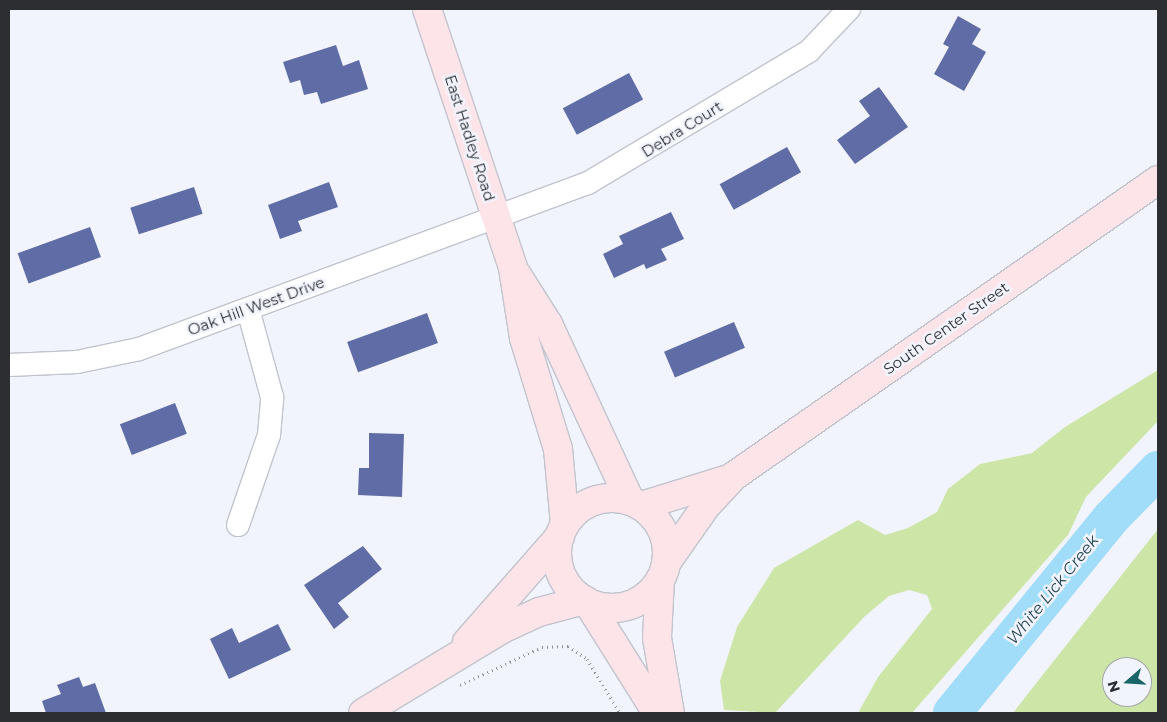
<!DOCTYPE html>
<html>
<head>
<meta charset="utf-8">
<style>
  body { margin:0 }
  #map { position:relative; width:1167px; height:722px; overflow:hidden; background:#f2f4fd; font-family:Montserrat,sans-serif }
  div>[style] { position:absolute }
  .green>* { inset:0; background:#cde6a8 }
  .river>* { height:38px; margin:-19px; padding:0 19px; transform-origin:19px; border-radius:19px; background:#a1ddf9 }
  .building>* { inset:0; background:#5f6ca5; transform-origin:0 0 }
  .path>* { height:3px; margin-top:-1.5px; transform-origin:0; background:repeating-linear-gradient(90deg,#8f9096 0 1px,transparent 0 5px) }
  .roads { filter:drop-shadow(1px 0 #c1c4cd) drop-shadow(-1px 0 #c1c4cd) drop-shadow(0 1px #c1c4cd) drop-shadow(0 -1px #c1c4cd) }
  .street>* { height:22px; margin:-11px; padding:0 11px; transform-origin:11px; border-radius:11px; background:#fff }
  .secondary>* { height:28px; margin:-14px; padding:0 14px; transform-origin:14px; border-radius:14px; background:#fce4e9 }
  .secondary>.ring { margin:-14px; padding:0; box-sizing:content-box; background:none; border:28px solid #fce4e9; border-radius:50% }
  span { translate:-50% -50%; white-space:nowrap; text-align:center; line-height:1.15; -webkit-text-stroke:5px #f2f4fd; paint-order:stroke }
  .street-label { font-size:15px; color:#2d2e31 }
  .water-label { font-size:16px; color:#1b3e4d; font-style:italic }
  .frame { position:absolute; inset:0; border:10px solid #2d2e31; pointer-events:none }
  .north { position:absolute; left:1102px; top:657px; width:50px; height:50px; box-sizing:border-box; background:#f2f4fd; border:1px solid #a3a5ab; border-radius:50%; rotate:251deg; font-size:14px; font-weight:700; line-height:20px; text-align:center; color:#2d2e31 }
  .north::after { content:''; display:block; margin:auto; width:18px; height:22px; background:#186668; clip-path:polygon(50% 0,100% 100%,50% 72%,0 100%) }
</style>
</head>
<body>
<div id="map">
  <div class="green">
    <div style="clip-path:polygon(1158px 370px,1158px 421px,1086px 497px,1068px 535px,912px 713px,858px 713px,878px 677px,932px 609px,927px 595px,909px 590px,889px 596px,864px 617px,775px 713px,724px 710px,720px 681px,737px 627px,774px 568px,858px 520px,885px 535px,908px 528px,937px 512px,948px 489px,980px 464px,1032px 453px,1065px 427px)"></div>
    <div style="clip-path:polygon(evenodd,1158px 529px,1158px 713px,1013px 713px,1030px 691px,1158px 529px,1112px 667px,1142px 667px,1142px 697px,1112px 697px,1112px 667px)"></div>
  </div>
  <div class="river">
    <div style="left:952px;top:713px;width:253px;rotate:-50.8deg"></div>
    <div style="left:1112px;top:517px;width:66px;rotate:-45.6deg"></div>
  </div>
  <div class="building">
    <div style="clip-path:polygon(958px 16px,981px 29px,972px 44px,986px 52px,964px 91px,934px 74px,949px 47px,943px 44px)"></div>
    <div style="clip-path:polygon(336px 45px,343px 66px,359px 60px,368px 89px,321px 104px,317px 92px,304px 95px,300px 80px,290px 83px,283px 62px)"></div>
    <div style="left:629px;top:73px;width:30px;height:75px;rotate:62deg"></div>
    <div style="clip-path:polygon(879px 87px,908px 127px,855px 164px,837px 140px,870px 116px,859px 101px)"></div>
    <div style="left:787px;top:147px;width:29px;height:77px;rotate:61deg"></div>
    <div style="clip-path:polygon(329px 182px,338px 207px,298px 221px,302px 231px,280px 239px,268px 205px)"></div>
    <div style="left:194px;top:187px;width:28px;height:67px;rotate:72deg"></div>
    <div style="clip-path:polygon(671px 212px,684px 239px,661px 249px,667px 260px,646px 269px,644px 264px,614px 278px,603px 254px,623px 244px,619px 236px)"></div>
    <div style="left:90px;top:227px;width:32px;height:77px;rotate:70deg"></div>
    <div style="left:427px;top:313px;width:32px;height:85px;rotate:70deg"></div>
    <div style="left:734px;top:322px;width:28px;height:76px;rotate:67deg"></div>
    <div style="left:175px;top:403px;width:33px;height:59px;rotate:69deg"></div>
    <div style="clip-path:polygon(369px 433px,404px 434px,402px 497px,358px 495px,359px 468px,369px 468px)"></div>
    <div style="clip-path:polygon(363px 546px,382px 569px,338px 603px,349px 617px,334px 629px,304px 585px)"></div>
    <div style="clip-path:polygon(278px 624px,291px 650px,229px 679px,210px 639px,232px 628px,239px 643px)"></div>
    <div style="clip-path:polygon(79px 677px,83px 687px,95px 683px,106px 713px,46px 713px,42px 701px,61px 694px,57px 685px)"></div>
  </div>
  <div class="path">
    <div style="left:460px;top:685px;width:90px;rotate:-24.9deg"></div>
    <div style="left:542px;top:647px;width:26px;rotate:-2deg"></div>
    <div style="left:568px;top:646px;width:23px;rotate:34deg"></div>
    <div style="left:587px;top:659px;width:63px;rotate:58.6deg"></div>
  </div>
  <div class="roads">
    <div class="street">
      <div style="left:9px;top:365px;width:68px;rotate:-2.5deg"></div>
      <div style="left:77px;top:362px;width:63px;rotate:-11.8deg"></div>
      <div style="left:139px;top:349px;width:479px;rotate:-20.3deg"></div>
      <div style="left:588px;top:183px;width:257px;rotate:-30.8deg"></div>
      <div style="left:809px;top:51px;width:58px;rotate:-46.4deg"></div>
      <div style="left:238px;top:525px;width:95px;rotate:-71deg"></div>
      <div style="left:269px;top:435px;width:38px;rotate:-85deg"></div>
      <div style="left:272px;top:397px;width:91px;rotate:-105.3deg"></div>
    </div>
    <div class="secondary">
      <div style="left:427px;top:9px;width:273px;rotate:71.6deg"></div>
      <div style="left:513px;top:268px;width:71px;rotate:81.1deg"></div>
      <div style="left:524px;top:338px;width:116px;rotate:73deg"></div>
      <div style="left:558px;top:449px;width:76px;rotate:84.7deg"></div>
      <div style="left:517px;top:275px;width:58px;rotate:57.7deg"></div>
      <div style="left:548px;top:324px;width:195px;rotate:65.1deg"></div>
      <div class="ring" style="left:557px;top:498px;width:82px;height:82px"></div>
      <div style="left:641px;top:506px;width:91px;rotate:-17.2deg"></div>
      <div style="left:666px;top:563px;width:70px;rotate:-54.9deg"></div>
      <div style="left:706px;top:506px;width:41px;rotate:-47deg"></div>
      <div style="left:734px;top:476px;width:517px;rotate:-34.92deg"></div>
      <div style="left:660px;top:580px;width:58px;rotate:93deg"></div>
      <div style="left:657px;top:638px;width:76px;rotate:80.2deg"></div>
      <div style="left:588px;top:603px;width:130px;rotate:57.9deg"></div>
      <div style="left:467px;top:642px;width:141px;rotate:-48.7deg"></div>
      <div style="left:363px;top:713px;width:162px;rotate:-31.1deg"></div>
      <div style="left:502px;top:629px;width:41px;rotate:-24.7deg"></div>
      <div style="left:539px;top:612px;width:47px;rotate:-14.9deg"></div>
    </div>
  </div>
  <div class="street-label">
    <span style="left:682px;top:129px;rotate:-32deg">Debra Court</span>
    <span style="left:470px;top:138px;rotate:72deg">East Hadley Road</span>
    <span style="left:256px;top:306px;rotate:-20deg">Oak Hill West Drive</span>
    <span style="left:946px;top:328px;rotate:-35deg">South Center Street</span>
  </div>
  <div class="water-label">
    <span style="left:1053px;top:590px;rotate:-51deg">White Lick Creek</span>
  </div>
  <div class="frame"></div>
  <div class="north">N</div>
</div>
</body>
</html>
